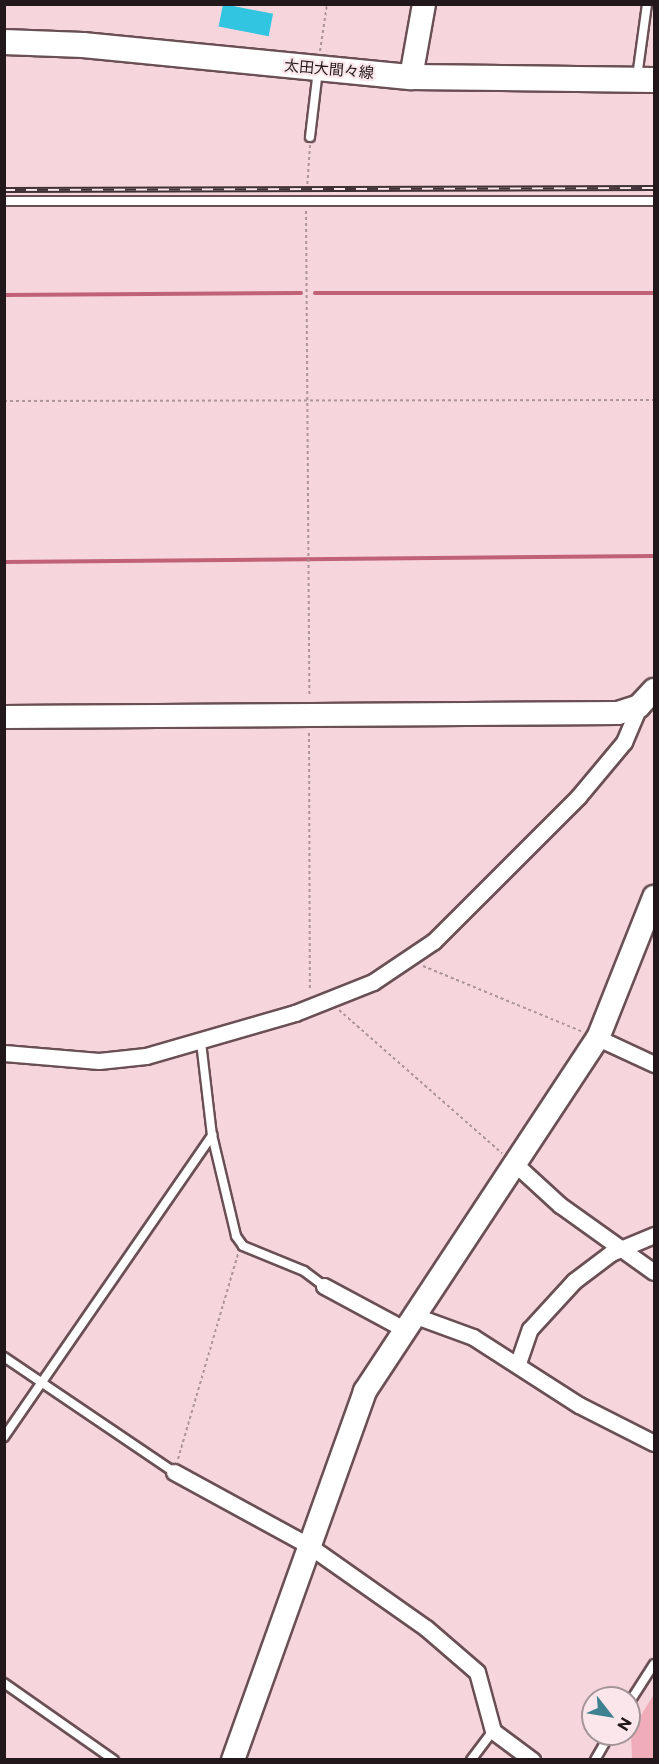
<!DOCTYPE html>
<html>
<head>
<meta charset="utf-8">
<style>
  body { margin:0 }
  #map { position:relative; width:659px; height:1764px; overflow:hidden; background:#f6d6dc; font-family:Commissioner,"Noto Sans JP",sans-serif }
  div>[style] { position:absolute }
  .green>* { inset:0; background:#f0acb9 }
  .stream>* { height:4px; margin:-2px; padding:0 2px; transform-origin:2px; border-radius:2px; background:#c06178 }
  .building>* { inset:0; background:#31c5e1; transform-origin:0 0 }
  .path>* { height:2px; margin-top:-1px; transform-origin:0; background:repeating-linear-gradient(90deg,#ac9499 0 3px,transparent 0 6px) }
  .roads { filter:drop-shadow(2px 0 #6a5055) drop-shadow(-2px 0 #6a5055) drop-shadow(0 2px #6a5055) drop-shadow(0 -2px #6a5055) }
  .lane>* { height:8px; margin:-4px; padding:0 4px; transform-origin:4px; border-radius:4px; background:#fff }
  .street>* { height:15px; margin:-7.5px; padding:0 7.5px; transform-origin:7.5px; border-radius:7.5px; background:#fff }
  .secondary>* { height:22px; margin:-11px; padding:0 11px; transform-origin:11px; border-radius:11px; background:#fff }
  .primary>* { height:24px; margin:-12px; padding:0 12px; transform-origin:12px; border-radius:12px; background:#fff }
  .rail>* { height:6px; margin-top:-3px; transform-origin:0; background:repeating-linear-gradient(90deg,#fbe7eb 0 11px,#3f3135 0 22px); box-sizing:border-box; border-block:2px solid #3f3135 }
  span { translate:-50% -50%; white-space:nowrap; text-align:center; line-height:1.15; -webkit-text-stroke:4.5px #fbe7eb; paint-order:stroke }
  .street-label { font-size:15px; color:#22171a }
  .frame { position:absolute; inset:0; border:6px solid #22171a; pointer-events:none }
  .north { position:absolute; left:581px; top:1686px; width:60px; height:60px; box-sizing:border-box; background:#fbe7eb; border:2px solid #a49497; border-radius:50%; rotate:121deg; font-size:16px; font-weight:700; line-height:24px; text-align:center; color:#22171a }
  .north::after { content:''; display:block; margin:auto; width:21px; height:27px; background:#3e8291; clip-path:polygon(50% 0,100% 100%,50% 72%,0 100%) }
</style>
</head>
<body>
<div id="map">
  <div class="green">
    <div style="clip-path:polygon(654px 1694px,654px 1759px,632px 1759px,631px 1732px)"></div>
  </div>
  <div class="stream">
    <div style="left:315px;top:293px;width:339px"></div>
    <div style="left:4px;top:295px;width:297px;rotate:-0.4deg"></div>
    <div style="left:4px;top:562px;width:650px;rotate:-0.53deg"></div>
  </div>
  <div class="building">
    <div style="left:223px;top:4px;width:51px;height:23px;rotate:11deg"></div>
  </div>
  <div class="path">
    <div style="left:320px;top:51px;width:48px;rotate:-81.5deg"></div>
    <div style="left:307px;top:190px;width:45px;rotate:-86.2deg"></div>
    <div style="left:306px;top:211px;width:486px;rotate:89.6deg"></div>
    <div style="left:4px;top:401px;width:650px;rotate:-0.09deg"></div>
    <div style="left:309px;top:733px;width:258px;rotate:89.8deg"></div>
    <div style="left:423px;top:966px;width:171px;rotate:22.4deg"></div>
    <div style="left:339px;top:1010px;width:217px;rotate:41.3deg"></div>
    <div style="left:178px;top:1459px;width:214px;rotate:-73.7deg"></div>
  </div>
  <div class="roads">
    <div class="lane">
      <div style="left:637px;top:77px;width:74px;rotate:-82.2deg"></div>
      <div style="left:310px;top:137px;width:67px;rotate:-83.2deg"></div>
      <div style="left:4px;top:201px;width:650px"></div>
      <div style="left:201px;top:1042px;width:94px;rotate:83.3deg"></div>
      <div style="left:212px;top:1135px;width:104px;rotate:76.6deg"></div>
      <div style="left:236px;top:1236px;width:12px;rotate:55deg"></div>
      <div style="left:243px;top:1246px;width:66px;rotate:22.3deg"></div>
      <div style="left:304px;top:1271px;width:25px;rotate:37deg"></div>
      <div style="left:4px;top:1357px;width:205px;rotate:34.1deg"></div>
      <div style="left:4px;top:1437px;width:367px;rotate:-55.4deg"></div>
      <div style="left:4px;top:1683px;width:134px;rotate:35deg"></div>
      <div style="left:629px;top:1703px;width:46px;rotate:-57.3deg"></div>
      <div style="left:471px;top:1760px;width:36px;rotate:-53deg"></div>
      <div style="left:595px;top:1760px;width:30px;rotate:-60deg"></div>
    </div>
    <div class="street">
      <div style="left:598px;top:1038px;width:62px;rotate:24.9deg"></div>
      <div style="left:4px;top:1053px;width:95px;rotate:4.8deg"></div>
      <div style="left:99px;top:1061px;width:47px;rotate:-6.1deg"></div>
      <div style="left:146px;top:1056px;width:155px;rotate:-16.1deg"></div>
      <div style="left:295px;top:1013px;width:84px;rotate:-21.7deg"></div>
      <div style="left:373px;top:982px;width:73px;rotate:-33.9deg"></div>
      <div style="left:434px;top:941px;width:204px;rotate:-45deg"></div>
      <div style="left:578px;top:797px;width:72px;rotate:-50.1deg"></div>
      <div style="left:624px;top:742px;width:39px;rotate:-67deg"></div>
      <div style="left:513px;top:1162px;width:64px;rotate:42.5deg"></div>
      <div style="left:560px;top:1205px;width:115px;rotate:35.5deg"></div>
      <div style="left:324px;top:1286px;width:91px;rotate:28.3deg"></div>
      <div style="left:413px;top:1315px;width:64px;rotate:20.1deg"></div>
      <div style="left:473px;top:1337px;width:126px;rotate:32.7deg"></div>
      <div style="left:579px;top:1405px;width:84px;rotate:26.9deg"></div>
      <div style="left:518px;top:1363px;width:36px;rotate:-71deg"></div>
      <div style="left:530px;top:1329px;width:65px;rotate:-47.5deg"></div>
      <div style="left:574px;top:1281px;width:46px;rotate:-37.1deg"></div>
      <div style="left:611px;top:1253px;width:47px;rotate:-22.7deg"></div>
      <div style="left:174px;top:1472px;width:153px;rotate:28.6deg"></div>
      <div style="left:308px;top:1545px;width:144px;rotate:35.1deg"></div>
      <div style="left:426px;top:1628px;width:67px;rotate:40.8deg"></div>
      <div style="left:477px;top:1672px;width:61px;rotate:74.8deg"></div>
      <div style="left:493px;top:1731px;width:49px;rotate:36.6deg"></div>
    </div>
    <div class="secondary">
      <div style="left:411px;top:77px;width:74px;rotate:-79.9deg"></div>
      <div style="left:4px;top:717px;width:614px;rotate:-0.37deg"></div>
      <div style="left:618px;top:713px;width:22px;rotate:-18deg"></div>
      <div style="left:639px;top:706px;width:22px;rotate:-47deg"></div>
      <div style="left:233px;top:1760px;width:392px;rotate:-70.3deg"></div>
      <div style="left:365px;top:1391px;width:423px;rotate:-56.6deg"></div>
      <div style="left:598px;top:1038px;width:152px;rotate:-68.3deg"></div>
    </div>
    <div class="primary">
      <div style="left:4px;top:42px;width:79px;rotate:2.2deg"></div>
      <div style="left:83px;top:45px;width:330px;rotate:5.6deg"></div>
      <div style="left:411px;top:77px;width:243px;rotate:0.7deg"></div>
    </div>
  </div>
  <div class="rail">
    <div style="left:4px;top:190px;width:650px;rotate:-0.18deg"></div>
  </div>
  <div class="street-label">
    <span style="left:329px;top:69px;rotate:5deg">太田大間々線</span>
  </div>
  <div class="frame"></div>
  <div class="north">N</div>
</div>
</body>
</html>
